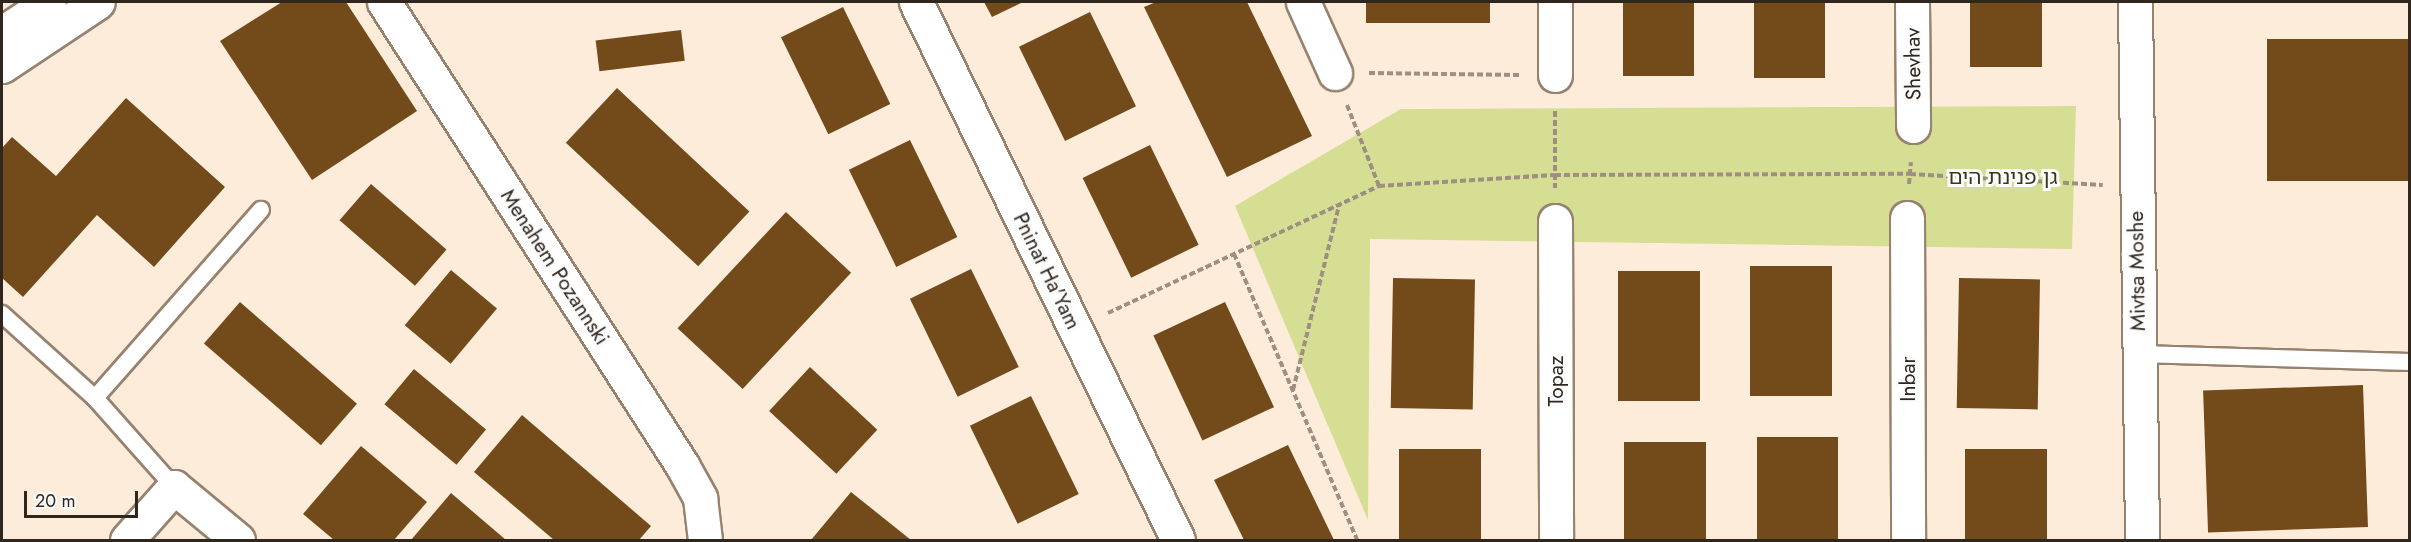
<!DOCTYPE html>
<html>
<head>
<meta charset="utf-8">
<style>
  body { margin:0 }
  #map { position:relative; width:2411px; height:542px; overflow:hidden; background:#feecda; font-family:Jost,"Noto Sans Hebrew",sans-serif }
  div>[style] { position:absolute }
  .green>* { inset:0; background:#d5de92 }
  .building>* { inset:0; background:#734b1b; transform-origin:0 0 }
  .path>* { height:4px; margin-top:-2px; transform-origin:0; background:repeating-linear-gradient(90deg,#9d8f81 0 6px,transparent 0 9px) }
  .roads { filter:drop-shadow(2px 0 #96826e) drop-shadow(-2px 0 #96826e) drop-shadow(0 2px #96826e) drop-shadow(0 -2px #96826e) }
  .lane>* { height:16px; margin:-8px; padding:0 8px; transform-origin:8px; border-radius:8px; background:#fff }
  .street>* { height:33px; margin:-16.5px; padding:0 16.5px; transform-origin:16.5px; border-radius:16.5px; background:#fff }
  .secondary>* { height:33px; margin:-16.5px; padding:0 16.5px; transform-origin:16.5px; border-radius:16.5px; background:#fff }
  span { translate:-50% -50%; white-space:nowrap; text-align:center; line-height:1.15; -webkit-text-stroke:6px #fcfcfc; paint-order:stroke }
  .street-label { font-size:21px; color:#2f271e }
  .park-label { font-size:21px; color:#373a18 }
  .frame { position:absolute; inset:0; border:3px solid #2f271e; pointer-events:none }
  .scale { position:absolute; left:24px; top:491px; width:114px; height:27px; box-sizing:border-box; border:3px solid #2f271e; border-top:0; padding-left:8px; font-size:18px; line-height:21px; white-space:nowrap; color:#2f271e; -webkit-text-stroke:4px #fcfcfc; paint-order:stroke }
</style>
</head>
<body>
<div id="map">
  <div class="green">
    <div style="clip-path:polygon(2076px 106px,2072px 249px,1370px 239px,1368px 520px,1235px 206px,1401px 109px)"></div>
  </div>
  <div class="building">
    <div style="clip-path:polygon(282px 2px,346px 2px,417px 111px,312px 180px,220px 41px)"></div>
    <div style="clip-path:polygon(984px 2px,1023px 2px,992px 17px)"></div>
    <div style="clip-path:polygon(1156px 2px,1247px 2px,1312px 136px,1227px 177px,1144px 7px)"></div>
    <div style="left:1366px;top:2px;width:124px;height:21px"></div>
    <div style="left:1623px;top:2px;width:71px;height:74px"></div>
    <div style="left:1754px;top:2px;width:71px;height:76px"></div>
    <div style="left:1970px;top:2px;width:72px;height:65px"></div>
    <div style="left:843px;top:7px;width:108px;height:69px;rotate:64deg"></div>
    <div style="left:1090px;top:12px;width:105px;height:79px;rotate:64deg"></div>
    <div style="left:681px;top:30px;width:31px;height:86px;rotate:83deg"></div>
    <div style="left:2410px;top:39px;width:142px;height:143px;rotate:90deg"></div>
    <div style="left:617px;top:88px;width:181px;height:75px;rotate:43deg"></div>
    <div style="clip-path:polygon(126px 98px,225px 187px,154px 267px,97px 215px,23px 297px,2px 278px,2px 148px,12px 137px,56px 176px)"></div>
    <div style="left:910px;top:140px;width:108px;height:68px;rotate:64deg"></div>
    <div style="left:1150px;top:145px;width:111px;height:75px;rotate:64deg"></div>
    <div style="left:371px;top:184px;width:100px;height:48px;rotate:41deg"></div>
    <div style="left:786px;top:212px;width:89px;height:159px;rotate:43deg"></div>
    <div style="left:1750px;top:266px;width:82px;height:130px"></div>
    <div style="left:971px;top:269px;width:109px;height:68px;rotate:64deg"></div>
    <div style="left:451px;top:270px;width:60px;height:72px;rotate:40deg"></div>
    <div style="left:1618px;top:271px;width:82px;height:130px"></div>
    <div style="left:1393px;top:278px;width:82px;height:130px;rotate:1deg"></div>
    <div style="left:1959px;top:278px;width:81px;height:130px;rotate:1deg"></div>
    <div style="left:240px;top:302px;width:155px;height:55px;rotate:41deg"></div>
    <div style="left:1225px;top:302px;width:116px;height:79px;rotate:65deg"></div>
    <div style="left:810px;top:367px;width:92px;height:60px;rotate:43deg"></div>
    <div style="left:414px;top:369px;width:94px;height:46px;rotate:40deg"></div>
    <div style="left:2363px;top:385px;width:142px;height:160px;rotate:88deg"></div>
    <div style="left:1031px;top:396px;width:109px;height:68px;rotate:64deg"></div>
    <div style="clip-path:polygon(522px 415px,651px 526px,639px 540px,554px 540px,474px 472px)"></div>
    <div style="left:1757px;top:437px;width:81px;height:103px"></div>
    <div style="left:1624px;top:442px;width:82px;height:98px"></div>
    <div style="clip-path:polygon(1288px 445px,1334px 540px,1244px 540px,1214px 480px)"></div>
    <div style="clip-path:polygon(361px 446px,427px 502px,394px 540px,334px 540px,303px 514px)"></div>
    <div style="left:1399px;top:449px;width:82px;height:91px"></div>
    <div style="left:1965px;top:449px;width:82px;height:91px"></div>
    <div style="clip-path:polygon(851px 492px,911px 540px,811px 540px)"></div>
    <div style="clip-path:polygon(451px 493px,506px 540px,411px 540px)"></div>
  </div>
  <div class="path">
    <div style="left:1369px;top:73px;width:151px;rotate:0.8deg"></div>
    <div style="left:1347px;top:105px;width:87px;rotate:68.4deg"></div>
    <div style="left:1379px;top:186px;width:176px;rotate:-3.6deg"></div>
    <div style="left:1555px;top:175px;width:355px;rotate:-0.2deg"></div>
    <div style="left:1910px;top:174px;width:193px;rotate:3.3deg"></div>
    <div style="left:1555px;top:111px;width:77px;rotate:90deg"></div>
    <div style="left:1909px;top:184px;width:22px;rotate:-85deg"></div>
    <div style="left:1234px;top:254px;width:311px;rotate:66.7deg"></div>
    <div style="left:1108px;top:313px;width:299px;rotate:-25.1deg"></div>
    <div style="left:1293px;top:390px;width:190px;rotate:-76deg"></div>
  </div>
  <div class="roads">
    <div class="lane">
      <div style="left:2px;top:314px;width:125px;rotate:42.1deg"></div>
      <div style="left:95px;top:398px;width:119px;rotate:48.4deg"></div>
      <div style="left:2139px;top:354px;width:271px;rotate:1.7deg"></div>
      <div style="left:95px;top:398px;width:251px;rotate:-48.6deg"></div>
    </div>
    <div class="street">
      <div style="left:384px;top:2px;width:551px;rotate:57.23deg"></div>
      <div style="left:682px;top:465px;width:38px;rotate:61deg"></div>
      <div style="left:700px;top:498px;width:42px;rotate:83.2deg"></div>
      <div style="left:916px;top:2px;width:598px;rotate:64.03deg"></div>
      <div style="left:1303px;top:2px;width:78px;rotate:65.7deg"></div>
      <div style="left:1555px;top:2px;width:73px;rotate:90deg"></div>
      <div style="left:1912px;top:2px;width:124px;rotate:89.5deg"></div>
      <div style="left:1907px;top:218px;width:322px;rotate:89.8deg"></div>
      <div style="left:1555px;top:221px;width:319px;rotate:89.8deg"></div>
      <div style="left:127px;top:540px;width:71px;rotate:-48.4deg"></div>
      <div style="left:174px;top:487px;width:83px;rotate:39.6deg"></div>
    </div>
    <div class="secondary">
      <div style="left:2135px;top:2px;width:538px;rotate:89.25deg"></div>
      <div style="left:2px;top:33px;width:56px;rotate:-33.4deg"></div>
      <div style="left:2px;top:66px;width:115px;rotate:-33.7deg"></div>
    </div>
  </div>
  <div class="street-label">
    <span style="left:1913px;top:64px;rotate:-91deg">Shevhav</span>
    <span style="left:555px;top:267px;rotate:57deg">Menahem Pozannski</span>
    <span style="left:1047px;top:271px;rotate:64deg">Pninat Ha'Yam</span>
    <span style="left:2137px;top:271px;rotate:-91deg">Mivtsa Moshe</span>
    <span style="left:1908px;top:379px;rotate:-90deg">Inbar</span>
    <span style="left:1556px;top:381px;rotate:-90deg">Topaz</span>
  </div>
  <div class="park-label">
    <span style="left:2003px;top:177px">גן פנינת הים</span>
  </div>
  <div class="frame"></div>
  <div class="scale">20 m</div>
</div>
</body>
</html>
